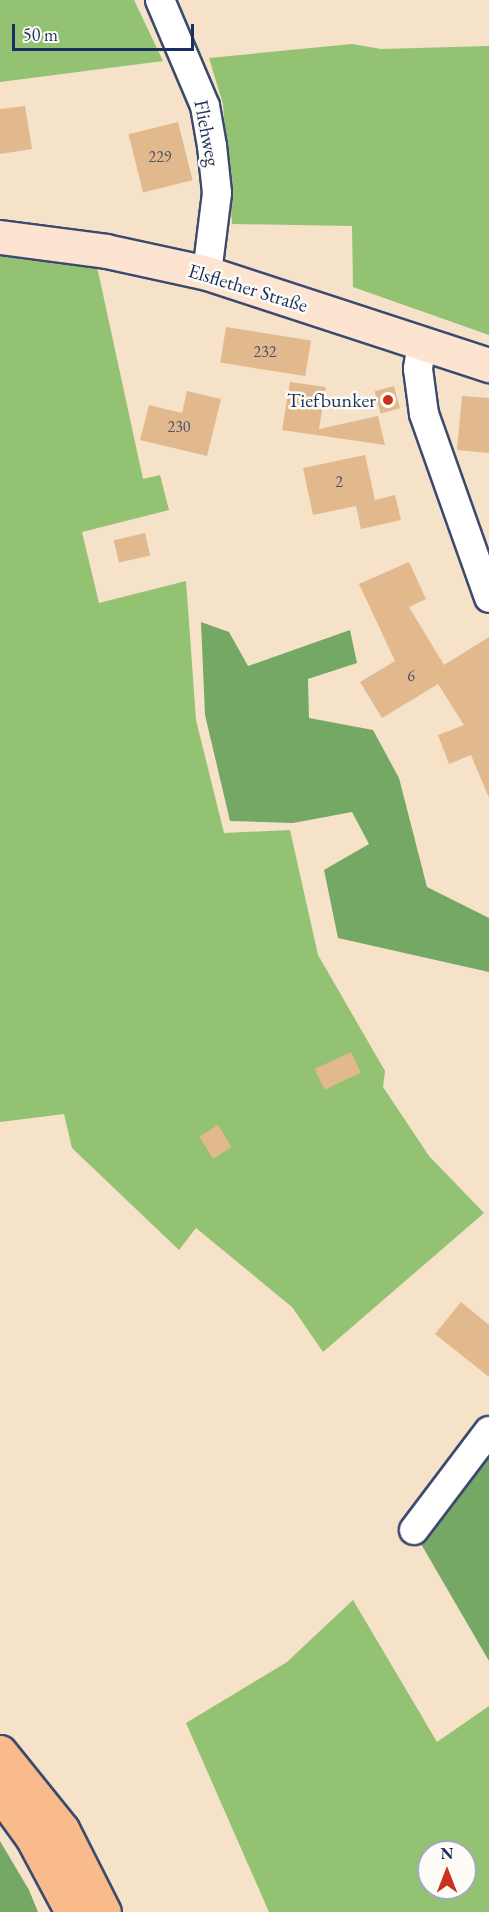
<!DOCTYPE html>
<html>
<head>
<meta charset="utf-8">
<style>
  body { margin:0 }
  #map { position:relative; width:489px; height:1912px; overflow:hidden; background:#f5e2c8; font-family:"EB Garamond",serif }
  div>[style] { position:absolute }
  .green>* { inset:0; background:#92c272 }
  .forest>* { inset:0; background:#75a864 }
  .building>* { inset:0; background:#e1b98c; transform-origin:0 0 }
  .roads { filter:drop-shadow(2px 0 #3c4a6e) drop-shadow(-2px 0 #3c4a6e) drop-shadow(0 2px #3c4a6e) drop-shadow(0 -2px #3c4a6e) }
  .street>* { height:28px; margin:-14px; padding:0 14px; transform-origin:14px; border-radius:14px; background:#fff }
  .secondary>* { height:33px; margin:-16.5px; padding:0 16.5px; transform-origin:16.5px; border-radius:16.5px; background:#fde4d1 }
  .highway>* { height:33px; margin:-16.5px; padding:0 16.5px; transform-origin:16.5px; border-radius:16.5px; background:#fabb8c }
  .dots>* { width:16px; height:16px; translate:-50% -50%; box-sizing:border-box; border:3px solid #fdfcf7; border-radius:50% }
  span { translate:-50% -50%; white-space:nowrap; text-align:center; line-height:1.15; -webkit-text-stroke:5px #fdfcf7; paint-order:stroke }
  .number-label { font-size:16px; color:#4c526a }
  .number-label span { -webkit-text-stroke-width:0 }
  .street-label { font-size:20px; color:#1b2f5e }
  .poi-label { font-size:20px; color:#1b2f5e }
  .right { translate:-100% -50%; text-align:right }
  .north { position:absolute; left:417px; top:1840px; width:60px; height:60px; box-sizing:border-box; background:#fdfcf7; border:2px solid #a3aaba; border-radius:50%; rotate:0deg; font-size:16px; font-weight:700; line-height:24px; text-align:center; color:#1b2f5e }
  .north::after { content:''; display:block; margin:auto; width:21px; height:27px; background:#c8321e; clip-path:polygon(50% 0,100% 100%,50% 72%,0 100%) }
  .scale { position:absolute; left:12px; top:24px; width:182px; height:27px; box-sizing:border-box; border:3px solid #1b2f5e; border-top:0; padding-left:8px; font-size:18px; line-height:21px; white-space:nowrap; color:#1b2f5e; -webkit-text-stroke:4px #fdfcf7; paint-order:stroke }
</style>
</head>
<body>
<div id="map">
  <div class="green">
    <div style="clip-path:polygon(0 0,134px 0,163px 61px,0 82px)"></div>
    <div style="clip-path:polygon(352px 44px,381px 49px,489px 46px,489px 335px,353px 287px,352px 226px,232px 224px,223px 104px,209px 58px)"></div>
    <div style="clip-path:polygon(0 252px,96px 262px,143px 479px,160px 475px,169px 510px,82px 532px,99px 603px,186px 581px,196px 720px,224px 833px,290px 830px,318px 955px,385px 1071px,383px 1087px,429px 1156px,484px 1213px,323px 1352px,292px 1307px,196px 1228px,179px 1250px,72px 1148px,64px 1114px,0 1122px)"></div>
    <div style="clip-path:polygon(evenodd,353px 1600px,437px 1742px,489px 1706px,489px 1912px,269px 1912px,186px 1723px,287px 1662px,353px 1600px,429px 1852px,465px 1852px,465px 1888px,429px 1888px,429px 1852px)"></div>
  </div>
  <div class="forest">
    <div style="clip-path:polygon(201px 622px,229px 632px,248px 666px,350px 630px,357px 663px,308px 679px,309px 718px,373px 730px,399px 778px,427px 887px,489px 918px,489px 972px,338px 938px,324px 870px,369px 844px,352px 812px,293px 823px,230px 821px,205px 715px)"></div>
    <div style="clip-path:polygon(489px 1447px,489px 1661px,417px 1537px)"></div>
    <div style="clip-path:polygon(0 1841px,29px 1890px,38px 1912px,0 1912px)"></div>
  </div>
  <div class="building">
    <div style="clip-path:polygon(25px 106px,32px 149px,0 154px,0 109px)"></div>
    <div style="left:178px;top:122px;width:60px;height:51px;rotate:76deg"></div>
    <div style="left:226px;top:327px;width:86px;height:36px;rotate:9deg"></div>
    <div style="clip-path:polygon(290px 382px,326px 387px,319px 429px,378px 416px,385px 445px,282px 430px)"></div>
    <div style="left:394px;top:386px;width:23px;height:20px;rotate:75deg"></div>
    <div style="clip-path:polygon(187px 391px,221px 399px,207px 456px,140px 440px,149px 405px,182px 413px)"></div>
    <div style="clip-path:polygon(462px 396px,489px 398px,489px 453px,457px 450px)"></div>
    <div style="clip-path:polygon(365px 455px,375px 500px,395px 495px,401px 520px,361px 529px,356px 506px,313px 515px,303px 468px)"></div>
    <div style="left:145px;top:533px;width:23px;height:32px;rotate:77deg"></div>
    <div style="clip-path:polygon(409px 562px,426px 599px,409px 607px,444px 665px,489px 637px,489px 798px,471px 755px,449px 764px,438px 735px,464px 725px,438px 684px,382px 718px,360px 682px,395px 661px,359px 584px)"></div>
    <div style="left:351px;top:1052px;width:23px;height:40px;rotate:65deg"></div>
    <div style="left:218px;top:1125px;width:26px;height:22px;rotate:58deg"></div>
    <div style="clip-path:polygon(461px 1302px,489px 1325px,489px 1377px,435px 1334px)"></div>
  </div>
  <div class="roads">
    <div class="street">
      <div style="left:160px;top:0;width:115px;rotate:67deg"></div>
      <div style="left:205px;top:106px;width:41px;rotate:80.1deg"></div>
      <div style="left:212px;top:146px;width:47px;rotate:83.9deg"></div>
      <div style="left:217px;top:193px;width:81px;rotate:97.1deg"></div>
      <div style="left:422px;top:343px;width:26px;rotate:99deg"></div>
      <div style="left:418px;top:369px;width:45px;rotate:82.4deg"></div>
      <div style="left:424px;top:414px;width:195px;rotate:70.5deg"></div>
      <div style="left:414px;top:1530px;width:124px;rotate:-52.9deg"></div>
    </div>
    <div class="secondary">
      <div style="left:0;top:237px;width:107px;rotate:7.5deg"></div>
      <div style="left:106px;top:251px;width:103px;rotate:12.3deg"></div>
      <div style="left:207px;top:273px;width:297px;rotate:18.1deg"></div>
    </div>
    <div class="highway">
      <div style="left:0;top:1752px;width:99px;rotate:51.2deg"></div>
      <div style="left:62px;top:1829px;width:93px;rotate:63.2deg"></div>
      <div style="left:0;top:1793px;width:54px;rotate:54deg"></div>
      <div style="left:32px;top:1837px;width:85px;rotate:61.9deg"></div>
    </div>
  </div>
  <div class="dots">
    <div style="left:388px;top:400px;background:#c8321e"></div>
  </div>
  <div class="number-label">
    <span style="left:160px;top:157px">229</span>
    <span style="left:265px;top:352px">232</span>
    <span style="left:179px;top:427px">230</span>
    <span style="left:339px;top:482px">2</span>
    <span style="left:411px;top:676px">6</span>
  </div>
  <div class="street-label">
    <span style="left:207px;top:133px;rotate:79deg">Fliehweg</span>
    <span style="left:248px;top:288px;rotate:17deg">Elsflether Straße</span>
  </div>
  <div class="poi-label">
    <span class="right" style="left:376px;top:400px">Tiefbunker</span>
  </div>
  <div class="north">N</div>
  <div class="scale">50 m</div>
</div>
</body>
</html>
